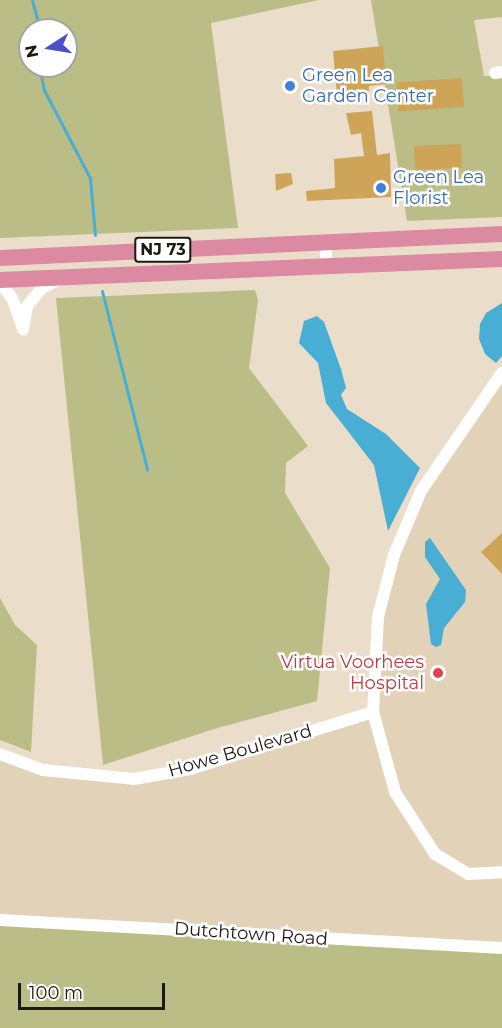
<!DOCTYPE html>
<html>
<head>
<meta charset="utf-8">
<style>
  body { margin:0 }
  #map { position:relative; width:502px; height:1028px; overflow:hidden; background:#eadeca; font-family:Montserrat,sans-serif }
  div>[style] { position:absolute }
  .built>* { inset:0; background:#e2d2b8 }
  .green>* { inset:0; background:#babe86 }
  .water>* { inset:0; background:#49aed3 }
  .stream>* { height:3px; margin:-1.5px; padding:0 1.5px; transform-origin:1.5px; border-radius:1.5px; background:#49aed3 }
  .building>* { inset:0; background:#cea558; transform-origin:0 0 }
  .minor>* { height:12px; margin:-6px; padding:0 6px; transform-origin:6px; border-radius:6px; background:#fff }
  .highway>* { height:16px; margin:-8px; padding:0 8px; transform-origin:8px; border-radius:8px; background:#dc89a2 }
  .dots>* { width:16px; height:16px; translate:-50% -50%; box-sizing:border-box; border:3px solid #fff; border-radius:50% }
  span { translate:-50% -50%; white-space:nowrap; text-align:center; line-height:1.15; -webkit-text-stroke:5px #fff; paint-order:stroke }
  .shield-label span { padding:2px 4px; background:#fff; border:2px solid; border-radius:4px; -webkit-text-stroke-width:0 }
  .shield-label { font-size:16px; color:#1d1811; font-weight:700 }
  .shop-label { font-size:18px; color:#366cbe }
  .left { translate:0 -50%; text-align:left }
  .health-label { font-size:18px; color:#be3a42 }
  .right { translate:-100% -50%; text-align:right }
  .street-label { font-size:18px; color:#1d1811 }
  .north { position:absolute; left:18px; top:18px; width:60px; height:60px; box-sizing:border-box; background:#fff; border:2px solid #a5a3a0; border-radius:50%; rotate:258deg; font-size:16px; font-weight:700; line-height:24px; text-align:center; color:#1d1811 }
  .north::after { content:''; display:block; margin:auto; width:21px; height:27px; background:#4d4fc6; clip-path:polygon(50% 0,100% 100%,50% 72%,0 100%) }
  .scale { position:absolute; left:18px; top:983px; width:147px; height:27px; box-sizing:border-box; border:3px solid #1d1811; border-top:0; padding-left:8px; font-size:18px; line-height:21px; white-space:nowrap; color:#1d1811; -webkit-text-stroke:4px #fff; paint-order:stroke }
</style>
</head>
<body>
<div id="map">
  <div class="built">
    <div style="clip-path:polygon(502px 373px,502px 948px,0 920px,0 754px,43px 770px,134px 779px,373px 712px,375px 645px,406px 525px)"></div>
  </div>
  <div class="green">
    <div style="clip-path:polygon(evenodd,0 0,319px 0,211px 23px,238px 228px,0 238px,0 0,30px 30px,66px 30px,66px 66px,30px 66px,30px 30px)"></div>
    <div style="clip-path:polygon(371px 0,502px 0,502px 17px,474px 20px,484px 76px,502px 75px,502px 217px,407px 221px)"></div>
    <div style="clip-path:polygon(255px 290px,258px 300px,249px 368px,308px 446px,286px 463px,285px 493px,330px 568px,317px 701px,214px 729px,103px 765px,56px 298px)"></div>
    <div style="clip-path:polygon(0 598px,15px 625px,37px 645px,31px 752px,0 740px)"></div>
    <div style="clip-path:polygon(0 920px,502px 948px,502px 1028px,0 1028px)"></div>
  </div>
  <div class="water">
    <div style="clip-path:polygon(502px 303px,502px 356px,496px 363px,485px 354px,479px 339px,480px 324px,486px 313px)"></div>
    <div style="clip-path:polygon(317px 316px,324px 322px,341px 369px,346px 388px,341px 395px,347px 409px,386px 434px,420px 468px,388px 531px,374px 465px,326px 403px,318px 363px,299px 343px,304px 321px)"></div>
    <div style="clip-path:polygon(430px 538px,466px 590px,465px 602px,444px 628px,441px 645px,436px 647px,431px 644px,426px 604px,440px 579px,425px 557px,425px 542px)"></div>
  </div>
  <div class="stream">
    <div style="left:32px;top:0;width:31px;rotate:75deg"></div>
    <div style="left:39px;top:66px;width:25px;rotate:78deg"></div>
    <div style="left:44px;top:90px;width:99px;rotate:62.4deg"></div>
    <div style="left:90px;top:178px;width:57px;rotate:85deg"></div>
    <div style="left:102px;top:291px;width:184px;rotate:75.8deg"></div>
  </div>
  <div class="building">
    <div style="clip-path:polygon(383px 46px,386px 84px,369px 86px,369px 91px,337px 94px,333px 51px)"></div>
    <div style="left:462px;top:78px;width:29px;height:66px;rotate:86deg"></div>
    <div style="clip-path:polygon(372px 111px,377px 155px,390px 153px,391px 197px,307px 201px,306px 191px,335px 188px,334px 159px,364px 156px,361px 133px,351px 135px,346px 113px)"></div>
    <div style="left:461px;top:144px;width:24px;height:47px;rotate:88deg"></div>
    <div style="clip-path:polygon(291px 173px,293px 184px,276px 191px,275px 174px)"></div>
    <div style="clip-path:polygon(502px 533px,502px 574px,481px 552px)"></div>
  </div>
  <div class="minor">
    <div style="left:495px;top:73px;width:7px;rotate:-8deg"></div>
    <div style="left:326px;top:243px;width:23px;rotate:90deg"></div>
    <div style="left:0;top:282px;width:22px;rotate:54deg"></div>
    <div style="left:13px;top:300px;width:31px;rotate:71deg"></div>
    <div style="left:23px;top:329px;width:23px;rotate:-80deg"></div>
    <div style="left:27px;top:306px;width:23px;rotate:-50deg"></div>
    <div style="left:42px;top:288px;width:18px;rotate:-27deg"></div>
    <div style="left:502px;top:373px;width:143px;rotate:124.5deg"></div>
    <div style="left:421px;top:491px;width:69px;rotate:112.9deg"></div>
    <div style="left:394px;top:555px;width:64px;rotate:104.5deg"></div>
    <div style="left:378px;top:617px;width:95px;rotate:93deg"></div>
    <div style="left:373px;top:712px;width:83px;rotate:74.6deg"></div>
    <div style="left:395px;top:792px;width:74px;rotate:57.2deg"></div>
    <div style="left:435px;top:854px;width:39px;rotate:31deg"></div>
    <div style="left:468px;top:874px;width:34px;rotate:-3deg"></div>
    <div style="left:0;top:754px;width:46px;rotate:20.4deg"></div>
    <div style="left:43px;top:770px;width:91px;rotate:5.6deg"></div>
    <div style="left:134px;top:779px;width:57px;rotate:-10.1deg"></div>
    <div style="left:190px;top:769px;width:192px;rotate:-17.3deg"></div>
    <div style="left:0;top:920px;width:503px;rotate:3.19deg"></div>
  </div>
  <div class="highway">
    <div style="left:0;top:258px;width:503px;rotate:-2.74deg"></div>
    <div style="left:0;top:280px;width:502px;rotate:-2.4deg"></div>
  </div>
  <div class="dots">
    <div style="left:290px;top:86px;background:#3f7fe0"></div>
    <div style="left:381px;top:188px;background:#3f7fe0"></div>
    <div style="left:438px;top:673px;background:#e0444e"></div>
  </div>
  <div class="shield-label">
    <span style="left:163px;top:250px">NJ 73</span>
  </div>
  <div class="shop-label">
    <span class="left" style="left:302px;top:86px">Green Lea<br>Garden Center</span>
    <span class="left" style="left:393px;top:188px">Green Lea<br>Florist</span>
  </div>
  <div class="health-label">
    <span class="right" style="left:424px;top:673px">Virtua Voorhees<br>Hospital</span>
  </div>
  <div class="street-label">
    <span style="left:240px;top:751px;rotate:-16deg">Howe Boulevard</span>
    <span style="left:251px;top:934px;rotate:4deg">Dutchtown Road</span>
  </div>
  <div class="north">N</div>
  <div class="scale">100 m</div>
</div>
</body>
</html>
